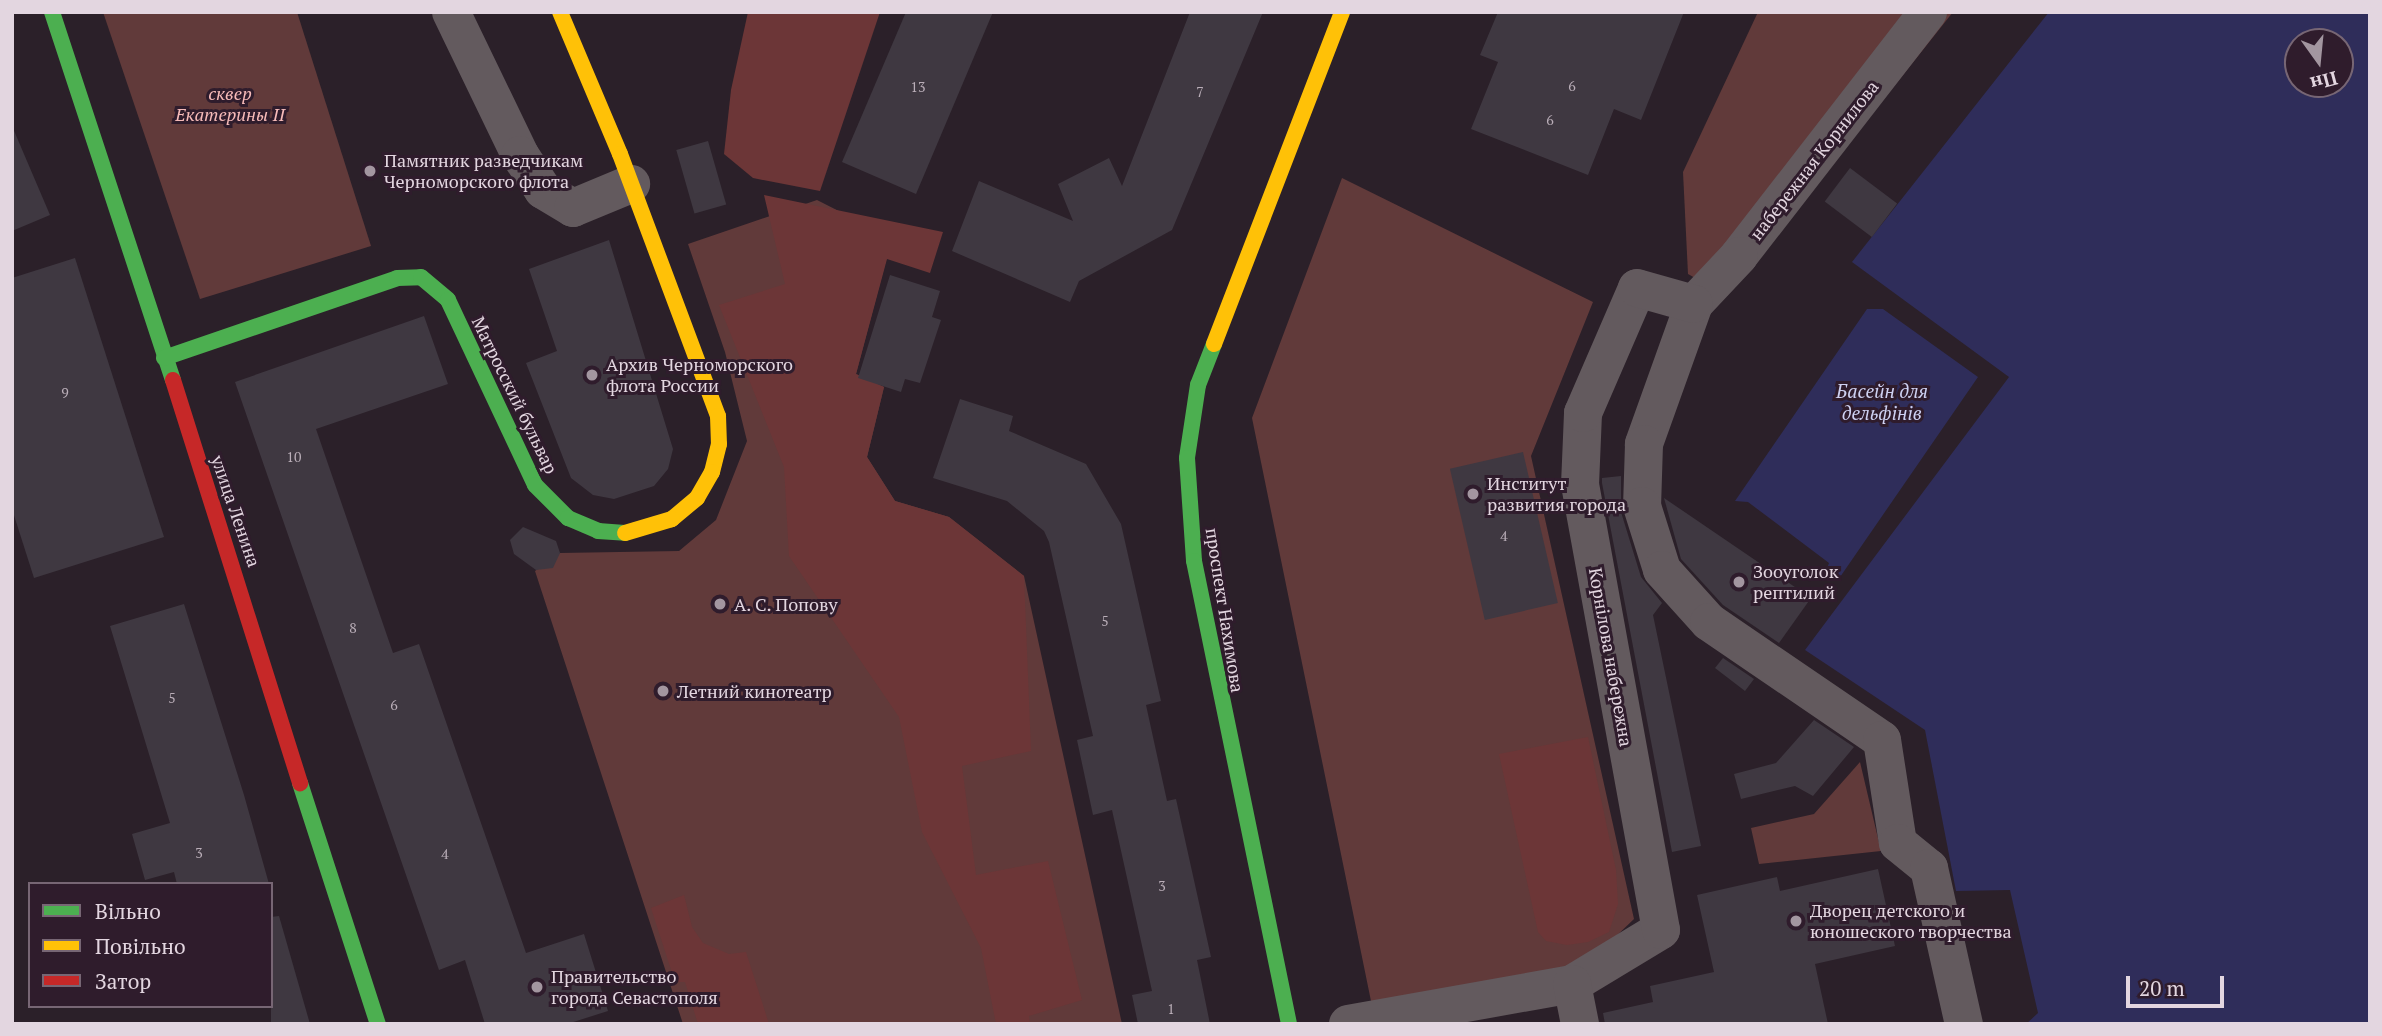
<!DOCTYPE html>
<html>
<head>
<meta charset="utf-8">
<style>
  body { margin:0 }
  #map { position:relative; width:2382px; height:1036px; overflow:hidden; background:#2b2029; font-family:"PT Serif",serif }
  div>[style] { position:absolute }
  .green>* { inset:0; background:#613a3a }
  .forest>* { inset:0; background:#6c3637 }
  .water>* { inset:0; background:#2f2d5a }
  .building>* { inset:0; background:#3f3841; transform-origin:0 0 }
  .street>* { height:38px; margin:-19px; padding:0 19px; transform-origin:19px; border-radius:19px; background:#635a5e }
  .fast>* { height:16px; margin:-8px; padding:0 8px; transform-origin:8px; border-radius:8px; background:#4caf50 }
  .slow>* { height:16px; margin:-8px; padding:0 8px; transform-origin:8px; border-radius:8px; background:#ffc107 }
  .jam>* { height:16px; margin:-8px; padding:0 8px; transform-origin:8px; border-radius:8px; background:#c62828 }
  .dots>* { width:19px; height:19px; translate:-50% -50%; box-sizing:border-box; border:4px solid #2f1c2c; border-radius:50% }
  span { translate:-50% -50%; white-space:nowrap; text-align:center; line-height:1.15; -webkit-text-stroke:6px #2f1c2c; paint-order:stroke }
  .number-label { font-size:14px; color:#baaeb8 }
  .number-label span { -webkit-text-stroke-width:0 }
  .park-label { font-size:18px; color:#f7bbb9; font-style:italic }
  .street-label { font-size:18px; color:#e3d6e0 }
  .poi-label { font-size:18px; color:#e3d6e0 }
  .left { translate:0 -50%; text-align:left }
  .water-label { font-size:19px; color:#ced1f2; font-style:italic }
  .frame { position:absolute; inset:0; border:14px solid #e3d6e0; pointer-events:none }
  .legend { position:absolute; left:28px; top:882px; width:245px; height:126px; box-sizing:border-box; background:#2f1c2c; border:2px solid #776674; margin:0; padding:9px 12px; list-style:none; font-size:21px; color:#e3d6e0 }
  .legend li { display:flex; align-items:center; gap:14px; height:35px }
  .legend b { width:35px; border:2px solid #776674 }
  .north { position:absolute; left:2284px; top:28px; width:70px; height:70px; box-sizing:border-box; background:#2f1c2c; border:2px solid #776674; border-radius:50%; rotate:165deg; font-size:19px; font-weight:700; line-height:28px; text-align:center; color:#e3d6e0 }
  .north::after { content:''; display:block; margin:auto; width:24px; height:32px; background:#a396a0; clip-path:polygon(50% 0,100% 100%,50% 72%,0 100%) }
  .scale { position:absolute; left:2126px; top:976px; width:98px; height:32px; box-sizing:border-box; border:4px solid #e3d6e0; border-top:0; padding-left:9px; font-size:21px; line-height:24px; white-space:nowrap; color:#e3d6e0; -webkit-text-stroke:5px #2f1c2c; paint-order:stroke }
</style>
</head>
<body>
<div id="map">
  <div class="green">
    <div style="clip-path:polygon(103px 12px,297px 12px,371px 246px,200px 299px)"></div>
    <div style="clip-path:polygon(1758px 12px,1953px 12px,1727px 296px,1688px 274px,1683px 172px)"></div>
    <div style="clip-path:polygon(1342px 178px,1593px 302px,1531px 456px,1634px 919px,1585px 966px,1372px 1006px,1252px 418px)"></div>
    <div style="clip-path:polygon(817px 200px,892px 238px,856px 374px,884px 387px,867px 457px,895px 501px,949px 517px,1024px 576px,1122px 1024px,683px 1024px,535px 571px,560px 553px,679px 551px,716px 520px,747px 441px,725px 352px,688px 244px)"></div>
    <div style="clip-path:polygon(1860px 762px,1881px 851px,1759px 864px,1751px 828px,1814px 814px)"></div>
  </div>
  <div class="forest">
    <div style="clip-path:polygon(748px 12px,880px 12px,820px 191px,753px 178px,724px 154px,731px 90px)"></div>
    <div style="clip-path:polygon(764px 195px,943px 232px,930px 273px,887px 259px,856px 374px,884px 387px,867px 457px,895px 501px,949px 517px,1024px 576px,1031px 751px,962px 766px,976px 875px,1048px 861px,1082px 1000px,1029px 1016px,1030px 1024px,996px 1024px,981px 948px,922px 832px,899px 717px,789px 556px,784px 467px,719px 305px,785px 284px)"></div>
    <div style="clip-path:polygon(1588px 737px,1616px 870px,1618px 904px,1609px 932px,1588px 942px,1567px 945px,1546px 941px,1538px 932px,1499px 754px)"></div>
    <div style="clip-path:polygon(684px 895px,692px 927px,703px 943px,729px 954px,746px 952px,769px 1024px,698px 1024px,685px 982px,675px 982px,651px 908px)"></div>
  </div>
  <div class="water">
    <div style="clip-path:polygon(evenodd,2049px 12px,2370px 12px,2370px 1024px,2026px 1024px,2038px 1013px,2010px 890px,1956px 891px,1925px 730px,1805px 650px,2009px 377px,1852px 262px,2049px 12px,2298px 42px,2340px 42px,2340px 84px,2298px 84px,2298px 42px)"></div>
    <div style="clip-path:polygon(1867px 309px,1883px 309px,1978px 377px,1838px 580px,1826px 571px,1829px 563px,1748px 502px,1735px 501px)"></div>
  </div>
  <div class="building">
    <div style="clip-path:polygon(906px 12px,993px 12px,916px 194px,842px 162px)"></div>
    <div style="clip-path:polygon(1190px 12px,1263px 12px,1172px 230px,1079px 281px,1070px 302px,952px 251px,979px 181px,1073px 221px,1058px 184px,1109px 158px,1122px 186px)"></div>
    <div style="clip-path:polygon(1498px 12px,1684px 12px,1641px 120px,1614px 109px,1588px 175px,1471px 129px,1498px 62px,1480px 55px)"></div>
    <div style="clip-path:polygon(12px 126px,50px 215px,12px 231px)"></div>
    <div style="left:708px;top:141px;width:66px;height:33px;rotate:74deg"></div>
    <div style="left:1850px;top:168px;width:59px;height:42px;rotate:37deg"></div>
    <div style="clip-path:polygon(609px 240px,673px 449px,668px 469px,654px 486px,614px 499px,593px 495px,571px 478px,526px 363px,557px 351px,529px 269px)"></div>
    <div style="clip-path:polygon(75px 258px,164px 537px,34px 578px,12px 509px,12px 278px)"></div>
    <div style="clip-path:polygon(890px 275px,940px 291px,932px 317px,941px 320px,920px 383px,905px 379px,901px 392px,858px 378px)"></div>
    <div style="clip-path:polygon(424px 316px,448px 384px,316px 429px,393px 653px,419px 644px,526px 953px,584px 934px,608px 1011px,567px 1024px,485px 1024px,465px 960px,439px 970px,235px 382px)"></div>
    <div style="clip-path:polygon(960px 399px,1013px 416px,1009px 431px,1086px 464px,1121px 524px,1161px 701px,1146px 705px,1167px 801px,1176px 799px,1211px 957px,1197px 960px,1210px 1024px,1138px 1024px,1132px 995px,1152px 991px,1112px 810px,1093px 815px,1077px 740px,1093px 736px,1049px 542px,1044px 531px,1007px 501px,933px 478px)"></div>
    <div style="left:1523px;top:452px;width:155px;height:75px;rotate:77deg"></div>
    <div style="clip-path:polygon(1621px 476px,1621px 512px,1641px 577px,1662px 603px,1653px 615px,1701px 846px,1672px 852px,1602px 483px,1602px 478px)"></div>
    <div style="clip-path:polygon(1664px 498px,1811px 598px,1779px 643px,1723px 605px,1681px 559px)"></div>
    <div style="clip-path:polygon(523px 527px,556px 541px,560px 553px,553px 568px,536px 570px,514px 554px,510px 540px)"></div>
    <div style="clip-path:polygon(184px 604px,244px 795px,269px 884px,177px 884px,174px 872px,145px 880px,132px 834px,170px 823px,110px 626px)"></div>
    <div style="clip-path:polygon(1723px 658px,1754px 679px,1745px 691px,1715px 668px)"></div>
    <div style="clip-path:polygon(1814px 720px,1854px 747px,1813px 796px,1795px 786px,1741px 799px,1734px 774px,1776px 763px)"></div>
    <div style="clip-path:polygon(1878px 869px,1895px 946px,1815px 964px,1828px 1024px,1605px 1024px,1603px 1013px,1653px 1002px,1650px 986px,1714px 972px,1697px 895px,1777px 877px,1780px 891px)"></div>
    <div style="clip-path:polygon(279px 916px,310px 1024px,271px 1024px,271px 917px)"></div>
  </div>
  <div class="street">
    <div style="left:451px;top:12px;width:159px;rotate:64.2deg"></div>
    <div style="left:520px;top:155px;width:42px;rotate:56.7deg"></div>
    <div style="left:543px;top:190px;width:35px;rotate:31deg"></div>
    <div style="left:573px;top:208px;width:63px;rotate:-22.5deg"></div>
    <div style="left:1928px;top:12px;width:309px;rotate:127.8deg"></div>
    <div style="left:1739px;top:256px;width:66px;rotate:133.2deg"></div>
    <div style="left:1694px;top:304px;width:149px;rotate:109.7deg"></div>
    <div style="left:1644px;top:444px;width:62px;rotate:91.8deg"></div>
    <div style="left:1642px;top:506px;width:67px;rotate:72.6deg"></div>
    <div style="left:1662px;top:570px;width:70px;rotate:47.9deg"></div>
    <div style="left:1709px;top:622px;width:209px;rotate:34.3deg"></div>
    <div style="left:1882px;top:740px;width:104px;rotate:81.2deg"></div>
    <div style="left:1898px;top:843px;width:40px;rotate:39deg"></div>
    <div style="left:1929px;top:868px;width:160px;rotate:77.4deg"></div>
    <div style="left:1572px;top:984px;width:104px;rotate:-31.2deg"></div>
    <div style="left:1661px;top:930px;width:452px;rotate:-100.3deg"></div>
    <div style="left:1580px;top:485px;width:72px;rotate:-87.6deg"></div>
    <div style="left:1583px;top:413px;width:136px;rotate:-66.6deg"></div>
    <div style="left:1637px;top:288px;width:59px;rotate:15.7deg"></div>
    <div style="left:1348px;top:1024px;width:228px;rotate:-10.1deg"></div>
    <div style="left:1572px;top:984px;width:41px;rotate:78.7deg"></div>
  </div>
  <div class="fast">
    <div style="left:52px;top:12px;width:387px;rotate:71.8deg"></div>
    <div style="left:1214px;top:344px;width:44px;rotate:111.3deg"></div>
    <div style="left:1198px;top:385px;width:74px;rotate:98.6deg"></div>
    <div style="left:1187px;top:458px;width:103px;rotate:86.1deg"></div>
    <div style="left:1194px;top:561px;width:473px;rotate:78.4deg"></div>
    <div style="left:164px;top:358px;width:246px;rotate:-18.9deg"></div>
    <div style="left:397px;top:278px;width:24px;rotate:-2deg"></div>
    <div style="left:421px;top:277px;width:35px;rotate:40deg"></div>
    <div style="left:448px;top:300px;width:204px;rotate:64.8deg"></div>
    <div style="left:535px;top:485px;width:47px;rotate:45deg"></div>
    <div style="left:568px;top:518px;width:33px;rotate:23deg"></div>
    <div style="left:598px;top:531px;width:27px;rotate:4deg"></div>
    <div style="left:300px;top:783px;width:253px;rotate:72.1deg"></div>
  </div>
  <div class="slow">
    <div style="left:560px;top:12px;width:154px;rotate:67.1deg"></div>
    <div style="left:620px;top:154px;width:280px;rotate:69.5deg"></div>
    <div style="left:718px;top:416px;width:28px;rotate:88deg"></div>
    <div style="left:719px;top:444px;width:29px;rotate:104deg"></div>
    <div style="left:712px;top:472px;width:30px;rotate:120deg"></div>
    <div style="left:697px;top:498px;width:33px;rotate:140deg"></div>
    <div style="left:672px;top:519px;width:49px;rotate:163.4deg"></div>
    <div style="left:1214px;top:344px;width:356px;rotate:-68.9deg"></div>
  </div>
  <div class="jam">
    <div style="left:173px;top:380px;width:423px;rotate:72.5deg"></div>
  </div>
  <div class="dots">
    <div style="left:370px;top:171px;background:#a396a0"></div>
    <div style="left:592px;top:375px;background:#a396a0"></div>
    <div style="left:1473px;top:494px;background:#a396a0"></div>
    <div style="left:1739px;top:582px;background:#a396a0"></div>
    <div style="left:720px;top:604px;background:#a396a0"></div>
    <div style="left:663px;top:691px;background:#a396a0"></div>
    <div style="left:1796px;top:921px;background:#a396a0"></div>
    <div style="left:537px;top:987px;background:#a396a0"></div>
  </div>
  <div class="number-label">
    <span style="left:1572px;top:86px">6</span>
    <span style="left:918px;top:87px">13</span>
    <span style="left:1200px;top:92px">7</span>
    <span style="left:1550px;top:120px">6</span>
    <span style="left:65px;top:393px">9</span>
    <span style="left:294px;top:457px">10</span>
    <span style="left:1504px;top:536px">4</span>
    <span style="left:1105px;top:621px">5</span>
    <span style="left:353px;top:628px">8</span>
    <span style="left:172px;top:698px">5</span>
    <span style="left:394px;top:705px">6</span>
    <span style="left:199px;top:853px">3</span>
    <span style="left:445px;top:854px">4</span>
    <span style="left:1162px;top:886px">3</span>
    <span style="left:1171px;top:1009px">1</span>
  </div>
  <div class="park-label">
    <span style="left:230px;top:104px">cквер<br>Екатерины II</span>
  </div>
  <div class="street-label">
    <span style="left:1814px;top:160px;rotate:-52deg">набережная Корнилова</span>
    <span style="left:515px;top:395px;rotate:64deg">Матросский бульвар</span>
    <span style="left:236px;top:511px;rotate:71deg">улица Ленина</span>
    <span style="left:1225px;top:610px;rotate:81deg">проспект Нахимова</span>
    <span style="left:1611px;top:657px;rotate:80deg">Корнілова набережна</span>
  </div>
  <div class="poi-label">
    <span class="left" style="left:384px;top:171px">Памятник разведчикам<br>Черноморского флота</span>
    <span class="left" style="left:606px;top:375px">Архив Черноморского<br>флота России</span>
    <span class="left" style="left:1487px;top:494px">Институт<br>развития города</span>
    <span class="left" style="left:1753px;top:582px">Зооуголок<br>рептилий</span>
    <span class="left" style="left:734px;top:604px">А. С. Попову</span>
    <span class="left" style="left:677px;top:691px">Летний кинотеатр</span>
    <span class="left" style="left:1810px;top:921px">Дворец детского и<br>юношеского творчества</span>
    <span class="left" style="left:551px;top:987px">Правительство<br>города Севастополя</span>
  </div>
  <div class="water-label">
    <span style="left:1882px;top:402px">Басейн для<br>дельфiнiв</span>
  </div>
  <div class="frame"></div>
  <ul class="legend">
  <li><b style="height:9px;background:#4caf50"></b>Вільно</li>
  <li><b style="height:9px;background:#ffc107"></b>Повільно</li>
  <li><b style="height:9px;background:#c62828"></b>Затор</li>
  </ul>
  <div class="north">Пн</div>
  <div class="scale">20 m</div>
</div>
</body>
</html>
